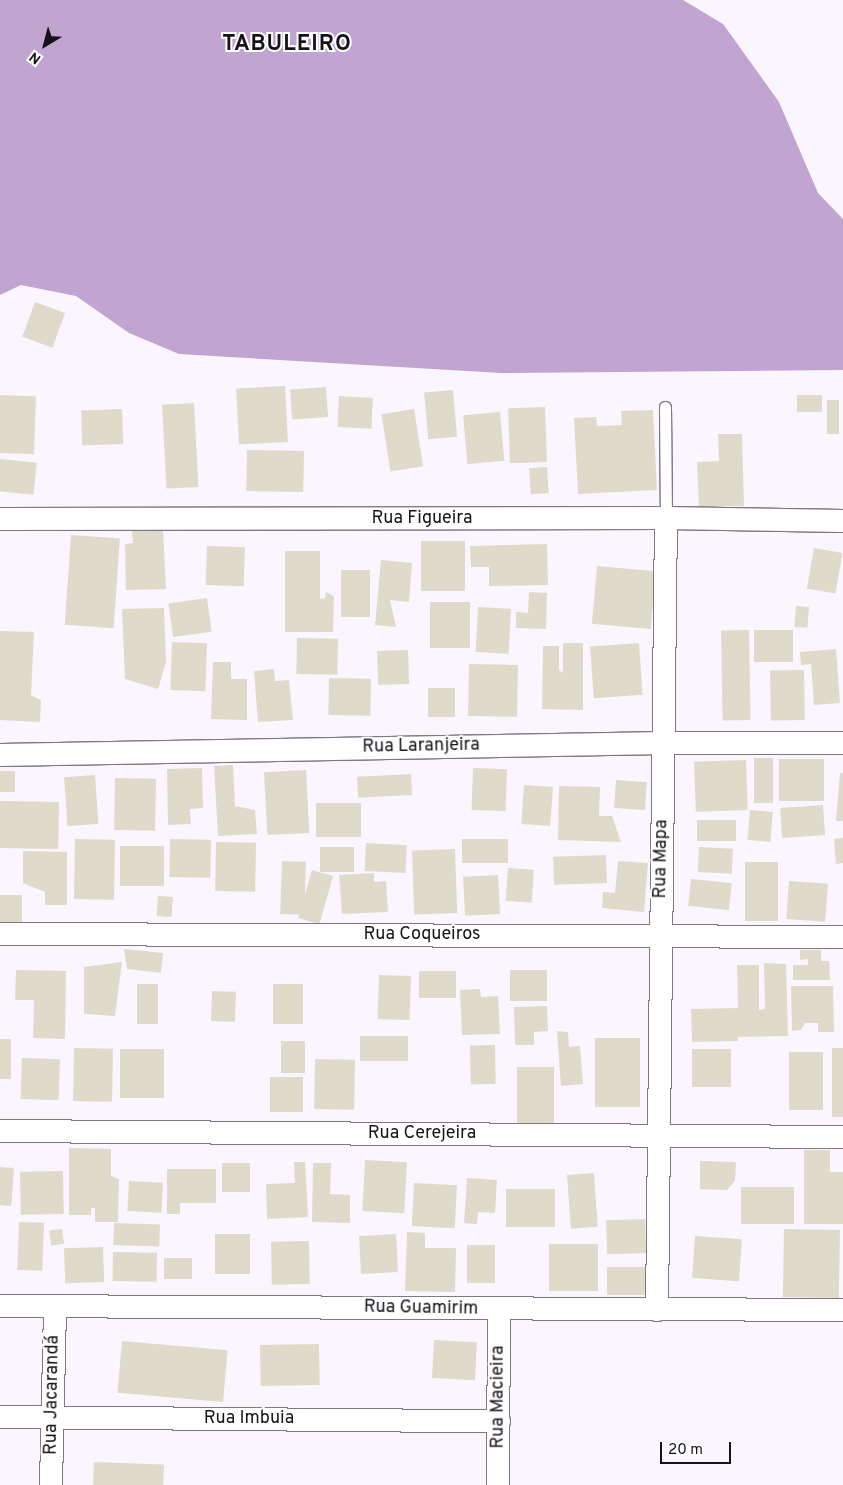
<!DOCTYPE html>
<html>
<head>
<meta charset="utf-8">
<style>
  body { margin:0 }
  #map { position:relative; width:843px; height:1485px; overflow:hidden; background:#fbf5ff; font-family:Overpass,sans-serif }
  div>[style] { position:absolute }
  .forest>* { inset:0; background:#c0a5d1 }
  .building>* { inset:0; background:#dfdbca; transform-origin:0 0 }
  .roads { filter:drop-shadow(1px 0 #7f7785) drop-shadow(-1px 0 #7f7785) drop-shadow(0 1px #7f7785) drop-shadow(0 -1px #7f7785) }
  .service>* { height:11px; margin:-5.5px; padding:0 5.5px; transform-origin:5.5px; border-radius:5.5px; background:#fff }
  .minor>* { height:22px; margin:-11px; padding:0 11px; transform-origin:11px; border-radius:11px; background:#fff }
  span { translate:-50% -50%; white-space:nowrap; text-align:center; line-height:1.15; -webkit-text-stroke:4px #fff; paint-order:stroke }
  .street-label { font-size:18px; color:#161318 }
  .district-label { font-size:22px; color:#161318; font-weight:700; letter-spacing:1px }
  .north { position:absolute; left:20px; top:20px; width:50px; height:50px; -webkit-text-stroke:4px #fff; paint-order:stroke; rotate:217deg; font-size:14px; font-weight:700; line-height:20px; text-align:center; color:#161318 }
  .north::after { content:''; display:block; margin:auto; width:18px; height:22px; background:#161318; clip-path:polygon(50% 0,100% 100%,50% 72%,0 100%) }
  .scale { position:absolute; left:660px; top:1442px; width:71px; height:22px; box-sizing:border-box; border:2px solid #161318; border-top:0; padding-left:6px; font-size:15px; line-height:18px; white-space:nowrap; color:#161318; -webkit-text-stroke:4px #fff; paint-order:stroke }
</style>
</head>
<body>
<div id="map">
  <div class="forest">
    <div style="clip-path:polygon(0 0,683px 0,723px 24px,779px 102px,818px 193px,843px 219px,843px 370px,501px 373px,179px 354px,129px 333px,76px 296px,21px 285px,0 295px)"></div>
  </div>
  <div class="building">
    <div style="left:35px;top:302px;width:32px;height:37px;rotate:20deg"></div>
    <div style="left:285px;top:386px;width:56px;height:49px;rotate:87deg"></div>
    <div style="left:326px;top:387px;width:30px;height:36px;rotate:86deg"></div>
    <div style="left:453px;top:390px;width:47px;height:29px;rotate:85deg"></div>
    <div style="left:0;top:395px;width:36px;height:58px;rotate:2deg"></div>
    <div style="left:797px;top:395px;width:25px;height:17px"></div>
    <div style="left:339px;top:396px;width:34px;height:31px;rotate:3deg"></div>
    <div style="left:827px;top:400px;width:12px;height:34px"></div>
    <div style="left:194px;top:403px;width:84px;height:32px;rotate:87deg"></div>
    <div style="left:545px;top:407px;width:55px;height:37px;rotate:88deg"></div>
    <div style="left:122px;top:409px;width:35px;height:41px;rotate:88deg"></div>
    <div style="left:414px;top:409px;width:58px;height:33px;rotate:81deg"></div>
    <div style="clip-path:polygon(653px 410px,657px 490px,578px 494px,574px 418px,596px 417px,597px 426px,622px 425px,621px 411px)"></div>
    <div style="left:500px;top:412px;width:49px;height:37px;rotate:85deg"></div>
    <div style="clip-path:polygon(718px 434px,742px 434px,744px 506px,699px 507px,697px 462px,719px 461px)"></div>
    <div style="left:247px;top:450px;width:57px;height:41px;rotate:1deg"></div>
    <div style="left:0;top:459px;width:37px;height:32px;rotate:6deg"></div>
    <div style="left:547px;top:467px;width:26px;height:18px;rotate:86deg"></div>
    <div style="clip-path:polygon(163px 530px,166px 589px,126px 590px,125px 544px,133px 543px,132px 531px)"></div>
    <div style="left:71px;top:535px;width:49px;height:90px;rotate:4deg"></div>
    <div style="left:421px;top:541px;width:44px;height:50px"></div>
    <div style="clip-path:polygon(547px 544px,548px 585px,489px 586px,489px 567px,471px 567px,470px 546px)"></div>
    <div style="left:207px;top:546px;width:38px;height:39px;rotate:2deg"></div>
    <div style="left:814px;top:548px;width:29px;height:41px;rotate:10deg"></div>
    <div style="clip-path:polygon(285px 551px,320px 551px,320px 599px,325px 598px,326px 592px,334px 596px,333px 632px,285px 632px)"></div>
    <div style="clip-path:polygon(381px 560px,412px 563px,409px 602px,390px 600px,396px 627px,375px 625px)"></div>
    <div style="left:597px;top:566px;width:59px;height:58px;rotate:5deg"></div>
    <div style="left:341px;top:570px;width:29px;height:47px"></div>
    <div style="clip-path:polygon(529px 592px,547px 593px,546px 629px,516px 628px,516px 612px,528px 613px)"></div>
    <div style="left:207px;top:598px;width:34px;height:39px;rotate:82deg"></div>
    <div style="left:430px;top:602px;width:40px;height:46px"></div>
    <div style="left:796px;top:606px;width:13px;height:21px;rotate:4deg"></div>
    <div style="left:478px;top:607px;width:33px;height:45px;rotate:3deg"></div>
    <div style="clip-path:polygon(164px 608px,166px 662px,158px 689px,125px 679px,122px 609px)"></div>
    <div style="left:749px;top:630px;width:90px;height:28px;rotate:89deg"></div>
    <div style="left:754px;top:630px;width:39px;height:32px"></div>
    <div style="clip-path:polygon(0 631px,34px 632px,31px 695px,41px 700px,40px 722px,0 720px)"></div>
    <div style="left:297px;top:638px;width:41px;height:36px;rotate:1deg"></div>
    <div style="left:172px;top:642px;width:35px;height:48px;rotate:2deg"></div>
    <div style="clip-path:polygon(563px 643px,583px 643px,583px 710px,542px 709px,543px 646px,559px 646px,559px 670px,563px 673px)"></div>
    <div style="left:639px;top:643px;width:52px;height:49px;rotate:86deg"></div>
    <div style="clip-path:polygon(836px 649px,840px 703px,814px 705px,811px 664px,801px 665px,800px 652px)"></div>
    <div style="left:408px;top:650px;width:34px;height:31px;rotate:88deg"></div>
    <div style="clip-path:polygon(213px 662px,231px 662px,231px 679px,247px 679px,247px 720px,211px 719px)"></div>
    <div style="left:469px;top:664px;width:49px;height:52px;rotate:1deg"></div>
    <div style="clip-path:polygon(274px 669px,275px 681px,289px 680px,293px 720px,258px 722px,254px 671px)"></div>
    <div style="left:804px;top:670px;width:50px;height:34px;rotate:89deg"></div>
    <div style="left:329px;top:678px;width:42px;height:37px;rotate:1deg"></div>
    <div style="left:428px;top:688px;width:27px;height:29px"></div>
    <div style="left:754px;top:758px;width:19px;height:45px"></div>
    <div style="left:824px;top:759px;width:42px;height:45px;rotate:90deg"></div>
    <div style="left:746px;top:760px;width:50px;height:52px;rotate:88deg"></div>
    <div style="clip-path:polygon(233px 765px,235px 806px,255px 810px,257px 834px,218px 836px,214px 766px)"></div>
    <div style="clip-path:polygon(202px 768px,203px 808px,190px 809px,191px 824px,168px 825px,167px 769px)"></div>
    <div style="left:473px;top:768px;width:34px;height:42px;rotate:2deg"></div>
    <div style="left:306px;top:770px;width:63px;height:42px;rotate:87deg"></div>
    <div style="left:0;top:771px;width:15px;height:21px"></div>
    <div style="clip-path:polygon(840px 773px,843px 773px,843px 821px,836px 821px)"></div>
    <div style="left:411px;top:774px;width:21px;height:54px;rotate:87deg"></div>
    <div style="left:95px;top:775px;width:49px;height:31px;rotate:86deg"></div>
    <div style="left:115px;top:778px;width:41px;height:52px;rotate:1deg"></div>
    <div style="left:616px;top:780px;width:31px;height:28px;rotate:4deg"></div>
    <div style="left:524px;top:785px;width:29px;height:39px;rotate:4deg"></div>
    <div style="clip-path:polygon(559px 786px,600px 787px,599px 816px,612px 816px,621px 842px,558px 840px)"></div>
    <div style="left:0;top:801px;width:59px;height:47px;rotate:1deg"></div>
    <div style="left:316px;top:803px;width:45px;height:34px"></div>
    <div style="left:823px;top:805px;width:30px;height:43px;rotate:86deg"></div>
    <div style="left:750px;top:810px;width:23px;height:30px;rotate:5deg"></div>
    <div style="left:697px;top:820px;width:39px;height:21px"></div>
    <div style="clip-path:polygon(843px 838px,843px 863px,836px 864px,834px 839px)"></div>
    <div style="left:75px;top:839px;width:40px;height:60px;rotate:1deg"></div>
    <div style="left:170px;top:839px;width:41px;height:38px;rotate:1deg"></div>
    <div style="left:462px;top:839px;width:46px;height:24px"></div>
    <div style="left:216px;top:842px;width:40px;height:49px;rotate:1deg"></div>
    <div style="left:366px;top:843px;width:41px;height:28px;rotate:3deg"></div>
    <div style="left:120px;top:846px;width:44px;height:40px"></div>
    <div style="left:320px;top:847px;width:34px;height:25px"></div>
    <div style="left:699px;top:847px;width:34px;height:25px;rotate:3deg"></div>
    <div style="left:455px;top:849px;width:64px;height:43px;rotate:88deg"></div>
    <div style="clip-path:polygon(23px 851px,67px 852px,67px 905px,45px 905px,45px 892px,23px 883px)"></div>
    <div style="left:606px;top:855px;width:28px;height:53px;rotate:88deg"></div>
    <div style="left:282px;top:861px;width:24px;height:53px;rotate:2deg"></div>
    <div style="clip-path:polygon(618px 861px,648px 863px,644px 912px,602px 908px,603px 892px,615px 893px)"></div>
    <div style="left:745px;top:862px;width:33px;height:59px"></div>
    <div style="left:508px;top:868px;width:26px;height:33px;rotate:4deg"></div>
    <div style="left:312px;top:870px;width:22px;height:50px;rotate:16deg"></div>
    <div style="clip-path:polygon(374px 873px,374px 882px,386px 881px,388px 912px,342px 914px,339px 875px)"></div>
    <div style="left:498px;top:875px;width:39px;height:35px;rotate:87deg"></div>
    <div style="left:691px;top:879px;width:41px;height:27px;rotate:6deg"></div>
    <div style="left:789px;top:881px;width:39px;height:38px;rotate:4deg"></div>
    <div style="left:0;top:895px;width:22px;height:27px"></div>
    <div style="left:158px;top:896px;width:15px;height:20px;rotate:4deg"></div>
    <div style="clip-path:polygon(124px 949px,163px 953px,161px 973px,127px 969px)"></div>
    <div style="clip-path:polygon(800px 950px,821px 950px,821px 961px,829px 961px,830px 980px,793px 980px,793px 965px,808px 965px,808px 959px,800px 960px)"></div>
    <div style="clip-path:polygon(122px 962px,115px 1016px,84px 1014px,84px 967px)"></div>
    <div style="clip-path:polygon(764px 963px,786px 964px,788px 1036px,738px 1037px,738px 1041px,692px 1042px,691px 1009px,738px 1008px,737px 965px,759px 965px,759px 1010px,765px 1009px)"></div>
    <div style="clip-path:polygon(16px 970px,66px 971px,65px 1039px,33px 1038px,34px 1000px,15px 1000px)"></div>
    <div style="left:547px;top:970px;width:31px;height:37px;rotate:90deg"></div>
    <div style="left:419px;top:971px;width:37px;height:27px"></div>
    <div style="left:379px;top:975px;width:32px;height:44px;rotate:2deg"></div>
    <div style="left:137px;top:984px;width:21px;height:40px"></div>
    <div style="left:273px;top:984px;width:30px;height:40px"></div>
    <div style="clip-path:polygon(791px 986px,833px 986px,834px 1032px,818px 1032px,818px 1023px,805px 1023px,801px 1030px,792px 1031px)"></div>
    <div style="clip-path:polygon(480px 989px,481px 997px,498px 996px,500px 1034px,462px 1035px,460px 990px)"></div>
    <div style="left:212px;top:991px;width:24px;height:30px;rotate:2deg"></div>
    <div style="clip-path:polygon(547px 1006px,548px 1031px,534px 1032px,534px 1045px,515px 1045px,514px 1007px)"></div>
    <div style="clip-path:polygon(557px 1031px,568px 1032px,569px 1047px,580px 1046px,583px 1084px,561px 1086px)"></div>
    <div style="left:360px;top:1036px;width:48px;height:25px"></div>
    <div style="left:595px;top:1038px;width:45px;height:69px"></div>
    <div style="left:0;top:1039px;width:11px;height:40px"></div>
    <div style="left:281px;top:1041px;width:24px;height:32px"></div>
    <div style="left:495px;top:1045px;width:39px;height:25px;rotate:89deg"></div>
    <div style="left:74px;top:1048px;width:39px;height:53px;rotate:1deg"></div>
    <div style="left:832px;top:1048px;width:11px;height:69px"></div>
    <div style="left:120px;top:1049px;width:44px;height:49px"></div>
    <div style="left:692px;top:1049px;width:39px;height:38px"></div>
    <div style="left:789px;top:1052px;width:34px;height:58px"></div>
    <div style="left:22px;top:1058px;width:38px;height:41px;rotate:2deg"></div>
    <div style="left:315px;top:1059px;width:40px;height:50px;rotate:1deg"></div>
    <div style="left:517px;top:1067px;width:37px;height:56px"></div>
    <div style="left:270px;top:1077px;width:33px;height:35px"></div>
    <div style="clip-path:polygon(69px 1148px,111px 1149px,111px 1176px,119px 1179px,118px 1222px,95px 1222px,95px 1208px,91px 1208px,91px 1215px,69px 1215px)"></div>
    <div style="clip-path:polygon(804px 1150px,830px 1150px,830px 1172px,843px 1172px,843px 1224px,804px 1224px)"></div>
    <div style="left:365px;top:1160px;width:42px;height:51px;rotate:3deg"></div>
    <div style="clip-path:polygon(700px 1161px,736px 1162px,735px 1181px,727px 1190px,700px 1189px)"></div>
    <div style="clip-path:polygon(294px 1162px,305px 1162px,308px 1217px,267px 1219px,266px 1184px,295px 1183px)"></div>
    <div style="left:222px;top:1163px;width:28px;height:29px"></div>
    <div style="clip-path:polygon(313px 1163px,331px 1163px,330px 1194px,350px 1195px,350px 1223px,312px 1222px)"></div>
    <div style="left:0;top:1167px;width:14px;height:38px;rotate:4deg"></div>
    <div style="clip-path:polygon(167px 1169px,216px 1169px,216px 1203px,180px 1203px,180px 1214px,167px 1214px)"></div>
    <div style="left:63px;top:1171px;width:43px;height:43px;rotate:89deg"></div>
    <div style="left:594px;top:1173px;width:54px;height:27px;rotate:86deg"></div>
    <div style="clip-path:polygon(467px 1178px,497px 1180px,495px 1213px,478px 1212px,477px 1224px,464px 1223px)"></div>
    <div style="left:129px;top:1181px;width:34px;height:30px;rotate:3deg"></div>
    <div style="left:414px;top:1183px;width:43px;height:43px;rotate:3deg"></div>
    <div style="left:741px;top:1187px;width:53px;height:37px"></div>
    <div style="left:506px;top:1189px;width:49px;height:38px"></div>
    <div style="left:645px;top:1219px;width:34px;height:39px;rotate:88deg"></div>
    <div style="left:19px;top:1222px;width:25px;height:48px;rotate:2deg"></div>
    <div style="left:114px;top:1223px;width:46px;height:22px;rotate:2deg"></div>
    <div style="left:62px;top:1229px;width:15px;height:13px;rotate:82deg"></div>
    <div style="left:784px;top:1229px;width:56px;height:68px;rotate:1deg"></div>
    <div style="clip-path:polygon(407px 1232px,425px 1233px,425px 1248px,456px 1248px,455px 1292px,405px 1291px)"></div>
    <div style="left:215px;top:1234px;width:35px;height:40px"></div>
    <div style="left:396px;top:1234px;width:38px;height:37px;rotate:87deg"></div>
    <div style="left:695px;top:1236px;width:47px;height:42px;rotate:4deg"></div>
    <div style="left:309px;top:1241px;width:43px;height:38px;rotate:89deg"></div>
    <div style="left:549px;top:1244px;width:49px;height:47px"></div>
    <div style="left:467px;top:1245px;width:28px;height:38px"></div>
    <div style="left:103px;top:1247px;width:35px;height:39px;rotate:88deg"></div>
    <div style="left:113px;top:1252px;width:44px;height:29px;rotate:1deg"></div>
    <div style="left:164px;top:1258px;width:28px;height:21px"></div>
    <div style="left:607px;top:1267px;width:38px;height:28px"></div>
    <div style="left:434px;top:1340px;width:43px;height:38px;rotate:3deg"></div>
    <div style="left:122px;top:1341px;width:106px;height:52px;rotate:5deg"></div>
    <div style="left:319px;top:1344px;width:41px;height:59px;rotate:89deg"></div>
    <div style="left:94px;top:1462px;width:70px;height:23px;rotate:2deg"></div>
  </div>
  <div class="roads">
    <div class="service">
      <div style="left:665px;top:407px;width:111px;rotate:89.5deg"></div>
    </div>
    <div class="minor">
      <div style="left:0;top:519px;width:666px;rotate:-0.09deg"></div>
      <div style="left:666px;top:518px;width:177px;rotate:1deg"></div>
      <div style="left:0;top:755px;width:664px;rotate:-1.04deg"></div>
      <div style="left:664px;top:743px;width:179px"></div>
      <div style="left:0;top:934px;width:843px;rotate:0.2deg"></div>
      <div style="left:0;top:1131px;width:843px;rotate:0.41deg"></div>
      <div style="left:0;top:1306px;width:843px;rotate:0.27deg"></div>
      <div style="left:657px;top:1310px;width:792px;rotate:-89.35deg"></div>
      <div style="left:0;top:1417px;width:499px;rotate:0.5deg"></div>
      <div style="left:51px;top:1485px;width:179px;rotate:-88.7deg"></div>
      <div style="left:498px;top:1485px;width:175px;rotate:-89.7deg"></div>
    </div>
  </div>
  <div class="street-label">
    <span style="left:422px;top:519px">Rua Figueira</span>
    <span style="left:421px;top:747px;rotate:-1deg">Rua Laranjeira</span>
    <span style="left:662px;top:859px;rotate:-89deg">Rua Mapa</span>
    <span style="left:422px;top:935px">Rua Coqueiros</span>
    <span style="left:422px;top:1134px">Rua Cerejeira</span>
    <span style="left:421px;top:1309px;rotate:1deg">Rua Guamirim</span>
    <span style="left:53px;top:1395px;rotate:-89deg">Rua Jacarandá</span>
    <span style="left:499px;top:1397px;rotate:-90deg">Rua Macieira</span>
    <span style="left:249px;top:1419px">Rua Imbuia</span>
  </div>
  <div class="district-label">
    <span style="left:287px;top:45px">TABULEIRO</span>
  </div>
  <div class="north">N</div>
  <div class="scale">20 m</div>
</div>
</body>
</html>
